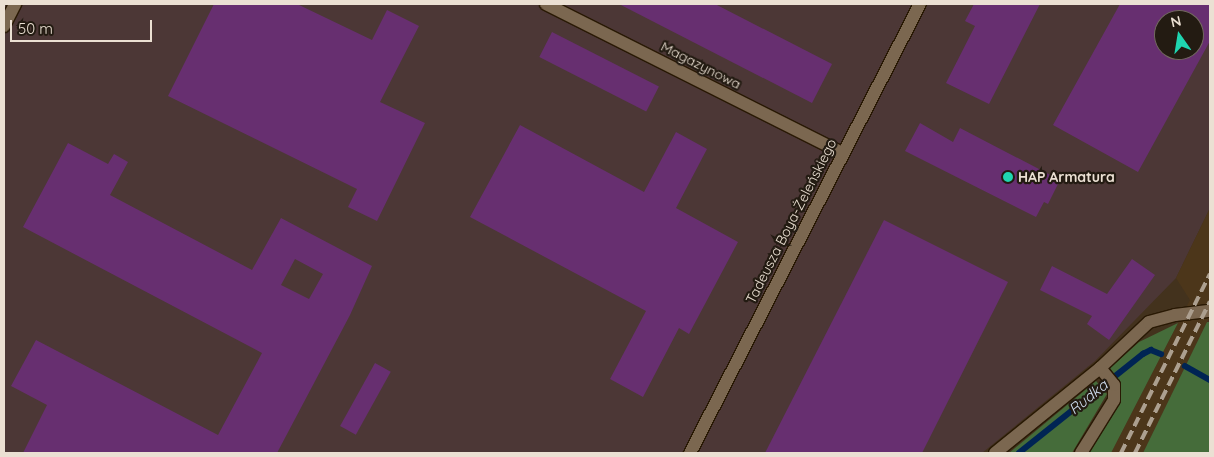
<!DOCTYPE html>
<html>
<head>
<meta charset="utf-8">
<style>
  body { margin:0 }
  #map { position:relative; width:1214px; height:457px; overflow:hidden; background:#43321d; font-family:Quicksand,sans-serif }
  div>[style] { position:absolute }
  .industrial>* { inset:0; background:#4c3736 }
  .built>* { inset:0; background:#4c361a }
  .green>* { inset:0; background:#456c3a }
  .stream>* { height:5.5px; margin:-2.75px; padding:0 2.75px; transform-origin:2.75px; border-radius:2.75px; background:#002454 }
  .building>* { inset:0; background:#672f70; transform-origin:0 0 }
  .roads { filter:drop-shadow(1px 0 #291904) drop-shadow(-1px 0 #291904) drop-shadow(0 1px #291904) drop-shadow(0 -1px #291904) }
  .street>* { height:12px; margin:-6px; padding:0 6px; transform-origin:6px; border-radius:6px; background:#7b6750 }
  .secondary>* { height:12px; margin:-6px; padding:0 6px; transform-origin:6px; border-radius:6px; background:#7b6750 }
  .rail>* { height:4px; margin-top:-2px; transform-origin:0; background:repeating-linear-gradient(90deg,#ac9f8f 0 10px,transparent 0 15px) }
  .dots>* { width:14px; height:14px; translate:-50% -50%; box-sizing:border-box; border:2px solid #231b12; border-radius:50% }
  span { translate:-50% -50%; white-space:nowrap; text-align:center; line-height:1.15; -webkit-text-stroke:4.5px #231b12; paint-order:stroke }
  .street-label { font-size:14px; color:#ebe0d3 }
  .poi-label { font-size:14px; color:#ebe0d3; font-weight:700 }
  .left { translate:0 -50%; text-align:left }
  .water-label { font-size:15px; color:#cfddf0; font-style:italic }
  .frame { position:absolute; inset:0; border:5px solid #ebe0d3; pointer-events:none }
  .north { position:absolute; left:1154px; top:10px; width:50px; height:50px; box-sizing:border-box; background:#231b12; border:1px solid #736a5f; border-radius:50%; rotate:347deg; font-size:14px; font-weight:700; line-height:20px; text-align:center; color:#ebe0d3 }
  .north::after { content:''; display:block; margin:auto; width:18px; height:22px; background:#1fd5b0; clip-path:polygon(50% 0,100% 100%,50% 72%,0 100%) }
  .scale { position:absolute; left:10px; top:20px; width:142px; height:22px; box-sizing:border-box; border:2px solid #ebe0d3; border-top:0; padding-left:6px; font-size:15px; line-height:18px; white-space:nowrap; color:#ebe0d3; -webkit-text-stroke:4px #231b12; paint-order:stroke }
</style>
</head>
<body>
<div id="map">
  <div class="industrial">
    <div style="clip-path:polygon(evenodd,4px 4px,1210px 4px,1210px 208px,1176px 278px,1095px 361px,982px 453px,4px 453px,4px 4px,1164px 20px,1194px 20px,1194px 50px,1164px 50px,1164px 20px)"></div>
  </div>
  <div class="built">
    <div style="clip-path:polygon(1210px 208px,1210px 316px,1143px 453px,1111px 453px,1190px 300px,1176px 278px)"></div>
  </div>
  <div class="green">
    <div style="clip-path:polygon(1207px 322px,1210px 322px,1210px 453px,1143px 453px)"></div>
    <div style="clip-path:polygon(1178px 323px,1111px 453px,1089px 453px,1119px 402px,1119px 381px,1110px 368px,1139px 342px)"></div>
    <div style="clip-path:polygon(1096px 381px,1107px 394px,1072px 453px,1009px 453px)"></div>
  </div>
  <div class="stream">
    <div style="left:1185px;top:366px;width:29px;rotate:29deg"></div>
    <div style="left:1019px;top:453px;width:159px;rotate:-38.6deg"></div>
    <div style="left:1143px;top:354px;width:9px;rotate:-27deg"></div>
    <div style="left:1151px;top:350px;width:11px;rotate:22deg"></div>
  </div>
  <div class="building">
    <div style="clip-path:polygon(214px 4px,297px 4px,372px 40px,387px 10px,419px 26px,380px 102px,425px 123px,377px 221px,348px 207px,357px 189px,168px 96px)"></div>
    <div style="clip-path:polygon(619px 4px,715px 4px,832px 64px,812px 103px)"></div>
    <div style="clip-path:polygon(974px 4px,1040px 4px,989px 104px,946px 83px,975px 26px,965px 21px)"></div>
    <div style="clip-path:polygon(evenodd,1120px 4px,1210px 4px,1210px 41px,1138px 172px,1053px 125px,1120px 4px,1164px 20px,1194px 20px,1194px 50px,1164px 50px,1164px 20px)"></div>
    <div style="left:552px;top:32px;width:120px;height:28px;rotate:27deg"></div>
    <div style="clip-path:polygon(920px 123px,953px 142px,960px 128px,1060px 180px,1048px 204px,1044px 202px,1036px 217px,905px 151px)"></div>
    <div style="clip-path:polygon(520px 125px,644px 192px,676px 132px,707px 149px,676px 208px,738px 242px,689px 334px,679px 328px,643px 397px,610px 379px,646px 311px,470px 217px)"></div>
    <div style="clip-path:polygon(evenodd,68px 143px,108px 164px,114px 154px,128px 162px,110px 195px,252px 270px,281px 218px,372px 266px,350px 315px,277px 453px,23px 453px,47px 405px,11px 386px,36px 340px,218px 435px,262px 353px,23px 227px,68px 143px,295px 259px,323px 274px,309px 299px,281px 285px,295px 259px)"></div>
    <div style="clip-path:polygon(884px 220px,1008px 282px,922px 453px,765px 453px)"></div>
    <div style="clip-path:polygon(1132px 259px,1155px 275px,1109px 340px,1087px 324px,1092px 316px,1040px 290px,1052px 266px,1107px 294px)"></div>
    <div style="left:375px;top:363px;width:18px;height:72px;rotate:29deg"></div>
  </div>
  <div class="roads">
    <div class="street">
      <div style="left:546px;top:4px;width:331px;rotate:26.7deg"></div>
      <div style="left:690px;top:453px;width:504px;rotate:-62.88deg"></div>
      <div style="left:995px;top:453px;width:135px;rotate:-39deg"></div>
      <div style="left:1081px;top:453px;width:62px;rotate:-58.1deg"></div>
      <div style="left:1114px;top:400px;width:15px;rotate:-90deg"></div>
      <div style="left:1114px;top:385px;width:22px;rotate:-129deg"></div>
      <div style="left:1100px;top:368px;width:67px;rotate:-43.2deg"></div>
      <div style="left:1149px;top:322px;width:27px;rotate:-15deg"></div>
      <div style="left:1175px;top:315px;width:35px;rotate:-7deg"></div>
    </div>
    <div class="secondary">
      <div style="left:4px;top:26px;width:25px;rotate:-63deg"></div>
    </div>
  </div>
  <div class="rail">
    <div style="left:1121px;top:453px;width:200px;rotate:-63.6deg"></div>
    <div style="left:1135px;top:453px;width:169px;rotate:-63.7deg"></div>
  </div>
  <div class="dots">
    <div style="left:1008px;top:177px;background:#1fd5b0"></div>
  </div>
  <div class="street-label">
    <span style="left:701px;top:65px;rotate:27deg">Magazynowa</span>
    <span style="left:791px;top:221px;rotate:-63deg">Tadeusza Boya-Żeleńskiego</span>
  </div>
  <div class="poi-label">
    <span class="left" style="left:1018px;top:177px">HAP Armatura</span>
  </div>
  <div class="water-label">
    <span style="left:1088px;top:397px;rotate:-39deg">Rudka</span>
  </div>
  <div class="frame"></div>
  <div class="north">N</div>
  <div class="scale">50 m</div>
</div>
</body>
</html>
